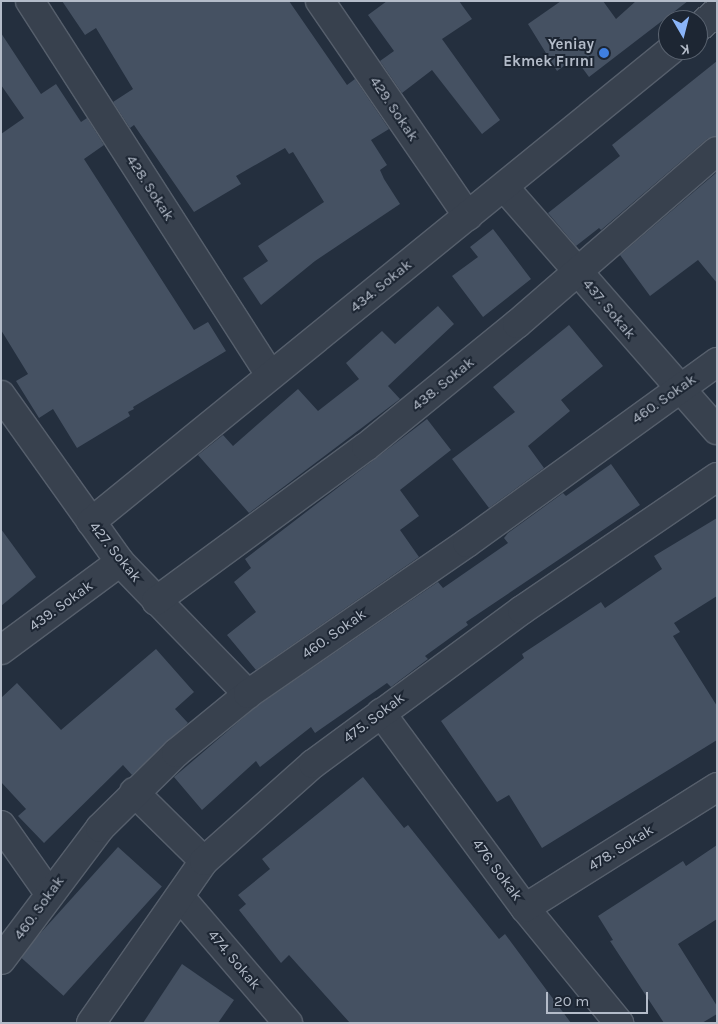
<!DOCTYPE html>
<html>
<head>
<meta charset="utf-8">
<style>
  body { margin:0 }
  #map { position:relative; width:718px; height:1024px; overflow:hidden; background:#242f3e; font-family:Karla,sans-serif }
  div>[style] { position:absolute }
  .building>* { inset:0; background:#455162; transform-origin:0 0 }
  .roads { filter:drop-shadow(1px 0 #565f6c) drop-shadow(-1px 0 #565f6c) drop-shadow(0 1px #565f6c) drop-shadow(0 -1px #565f6c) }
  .minor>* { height:28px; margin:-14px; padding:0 14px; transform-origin:14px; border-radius:14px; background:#38414e }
  .dots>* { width:14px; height:14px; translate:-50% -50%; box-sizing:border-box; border:2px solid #1d2633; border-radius:50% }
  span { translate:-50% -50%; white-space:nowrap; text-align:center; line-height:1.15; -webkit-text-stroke:4px #1d2633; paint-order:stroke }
  .poi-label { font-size:15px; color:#b4bcc9; font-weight:700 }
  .right { translate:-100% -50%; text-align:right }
  .street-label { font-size:15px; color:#b4bcc9 }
  .frame { position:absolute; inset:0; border:2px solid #b4bcc9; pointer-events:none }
  .north { position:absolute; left:658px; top:10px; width:50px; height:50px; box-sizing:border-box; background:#1d2633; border:1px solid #59626f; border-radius:50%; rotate:172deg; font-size:14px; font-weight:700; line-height:20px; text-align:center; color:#b4bcc9 }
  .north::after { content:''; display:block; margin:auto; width:18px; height:22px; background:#8ab4f8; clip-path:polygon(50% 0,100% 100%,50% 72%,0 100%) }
  .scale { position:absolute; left:546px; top:992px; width:102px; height:22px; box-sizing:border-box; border:2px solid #b4bcc9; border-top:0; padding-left:6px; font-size:15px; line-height:18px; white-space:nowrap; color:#b4bcc9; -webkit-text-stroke:4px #1d2633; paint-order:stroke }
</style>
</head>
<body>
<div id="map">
  <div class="building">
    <div style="clip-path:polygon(62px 1px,289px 1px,347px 85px,355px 79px,389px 129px,371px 140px,387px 165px,380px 170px,384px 179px,400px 204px,315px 261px,261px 305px,243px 278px,268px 261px,258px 246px,324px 202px,293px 152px,289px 154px,285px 148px,236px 176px,241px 184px,194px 212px,134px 125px,130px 128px,113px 102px,133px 89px,96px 28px,85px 35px)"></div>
    <div style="clip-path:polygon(387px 1px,459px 1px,472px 19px,442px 39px,500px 120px,482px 134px,432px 70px,402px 93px,380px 61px,394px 51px,368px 15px)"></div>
    <div style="clip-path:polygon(561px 1px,603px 1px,616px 19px,636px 1px,688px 1px,589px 77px,575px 58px,557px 71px,528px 24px)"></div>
    <div style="clip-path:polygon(1px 33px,41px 94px,56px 84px,81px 122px,87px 118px,104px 145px,84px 159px,194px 330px,208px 322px,226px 351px,133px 407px,134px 409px,128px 412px,130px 416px,77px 448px,53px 409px,39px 418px,16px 381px,28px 374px,1px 330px,1px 134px,24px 118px,1px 85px)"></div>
    <div style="clip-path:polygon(717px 61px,717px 136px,707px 139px,601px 230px,599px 228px,576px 246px,548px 213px,620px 156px,612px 145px)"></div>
    <div style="clip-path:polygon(717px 172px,717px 283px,698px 260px,650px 296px,620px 255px)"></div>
    <div style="clip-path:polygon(493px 229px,531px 279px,483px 317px,452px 276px,478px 257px,470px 247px)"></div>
    <div style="clip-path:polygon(438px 306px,454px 324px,388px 386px,400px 399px,249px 513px,198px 455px,223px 435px,233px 446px,298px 389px,318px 411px,359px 379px,346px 363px,382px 331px,395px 344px)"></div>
    <div style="clip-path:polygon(569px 325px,603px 366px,561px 400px,570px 411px,528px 446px,544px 468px,489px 508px,452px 459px,515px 412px,493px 387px)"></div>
    <div style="clip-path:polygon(427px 419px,451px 450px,400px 490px,419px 516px,400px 530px,419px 557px,256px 670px,227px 635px,256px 612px,234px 582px,251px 568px,245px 559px)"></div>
    <div style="clip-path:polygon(611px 464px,640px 505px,466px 622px,468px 625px,425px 656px,428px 659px,391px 687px,387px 683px,315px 733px,311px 727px,260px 767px,256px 761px,202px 810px,174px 777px,257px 706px,438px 582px,443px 588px,508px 543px,504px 538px,508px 533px,563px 493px,566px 496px)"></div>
    <div style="clip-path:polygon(717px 518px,717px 596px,674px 623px,680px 632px,673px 636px,717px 706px,717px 740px,542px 848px,509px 795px,497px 802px,441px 721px,524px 658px,522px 654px,601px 602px,605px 608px,662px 569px,654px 556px)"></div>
    <div style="clip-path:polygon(1px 529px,36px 577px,1px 606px)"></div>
    <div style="clip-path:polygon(156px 649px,194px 692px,175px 709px,188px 723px,132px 775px,123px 765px,44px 843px,18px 816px,26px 809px,1px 782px,1px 698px,17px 683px,61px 730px)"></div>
    <div style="clip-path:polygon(363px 777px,404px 828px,408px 825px,499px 939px,505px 934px,571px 1023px,350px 1023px,289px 955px,281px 963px,239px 910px,246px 904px,238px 895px,270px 869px,262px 859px)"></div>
    <div style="clip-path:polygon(717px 845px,717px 919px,678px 944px,717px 1006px,717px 1014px,702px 1023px,664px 1023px,610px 941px,613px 940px,598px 916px,683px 861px,686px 866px)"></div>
    <div style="left:118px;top:847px;width:59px;height:147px;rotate:42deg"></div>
    <div style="clip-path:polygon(182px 964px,234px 1000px,218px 1023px,143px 1023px)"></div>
  </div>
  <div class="roads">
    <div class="minor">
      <div style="left:30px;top:1px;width:444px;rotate:57.3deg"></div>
      <div style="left:320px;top:1px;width:261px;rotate:55.5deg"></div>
      <div style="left:698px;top:28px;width:25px;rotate:-40deg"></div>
      <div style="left:504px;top:187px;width:323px;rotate:48.8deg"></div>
      <div style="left:1px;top:395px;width:205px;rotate:54.5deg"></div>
      <div style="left:120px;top:562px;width:184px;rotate:45.9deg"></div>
      <div style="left:91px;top:522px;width:748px;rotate:-39.14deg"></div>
      <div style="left:156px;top:601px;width:260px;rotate:-36.3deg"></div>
      <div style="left:366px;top:447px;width:195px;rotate:-39.2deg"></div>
      <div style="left:517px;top:324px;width:264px;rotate:-40.9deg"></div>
      <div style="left:1px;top:650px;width:148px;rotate:-36.5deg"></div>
      <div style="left:381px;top:713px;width:242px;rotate:53.6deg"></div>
      <div style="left:525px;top:908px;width:149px;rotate:50.7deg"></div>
      <div style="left:134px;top:792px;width:98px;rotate:44.6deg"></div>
      <div style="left:1px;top:825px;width:83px;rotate:54.8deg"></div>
      <div style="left:180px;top:897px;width:166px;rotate:49.4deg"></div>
      <div style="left:525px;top:908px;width:227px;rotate:-32.2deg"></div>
      <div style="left:1px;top:960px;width:165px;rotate:-53.1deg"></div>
      <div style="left:100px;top:828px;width:107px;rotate:-44.6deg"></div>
      <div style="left:176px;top:753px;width:93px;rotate:-39.3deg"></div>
      <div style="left:248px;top:694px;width:266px;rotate:-34.6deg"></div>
      <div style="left:467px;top:543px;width:309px;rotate:-35.9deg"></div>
      <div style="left:91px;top:1023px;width:198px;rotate:-55.1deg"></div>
      <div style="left:204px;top:861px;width:146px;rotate:-41.7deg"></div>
      <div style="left:313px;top:764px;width:260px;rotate:-36.4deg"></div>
      <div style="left:522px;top:610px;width:236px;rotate:-34.3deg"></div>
    </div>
  </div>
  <div class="dots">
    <div style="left:604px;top:53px;background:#3f7fe0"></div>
  </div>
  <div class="poi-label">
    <span class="right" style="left:594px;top:53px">Yeniay<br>Ekmek Fırını</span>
  </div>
  <div class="street-label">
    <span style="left:394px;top:109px;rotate:56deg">429. Sokak</span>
    <span style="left:150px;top:188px;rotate:57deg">428. Sokak</span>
    <span style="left:381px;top:286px;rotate:-39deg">434. Sokak</span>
    <span style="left:609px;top:309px;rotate:50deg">437. Sokak</span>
    <span style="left:443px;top:384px;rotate:-39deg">438. Sokak</span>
    <span style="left:664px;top:399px;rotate:-35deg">460. Sokak</span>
    <span style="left:115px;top:552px;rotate:51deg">427. Sokak</span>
    <span style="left:61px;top:606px;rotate:-36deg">439. Sokak</span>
    <span style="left:334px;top:634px;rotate:-35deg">460. Sokak</span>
    <span style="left:374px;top:718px;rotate:-37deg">475. Sokak</span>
    <span style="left:621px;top:848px;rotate:-32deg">478. Sokak</span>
    <span style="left:497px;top:870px;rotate:53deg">476. Sokak</span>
    <span style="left:39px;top:908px;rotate:-54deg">460. Sokak</span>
    <span style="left:234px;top:960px;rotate:50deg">474. Sokak</span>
  </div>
  <div class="frame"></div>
  <div class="north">K</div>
  <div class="scale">20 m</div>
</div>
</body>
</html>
